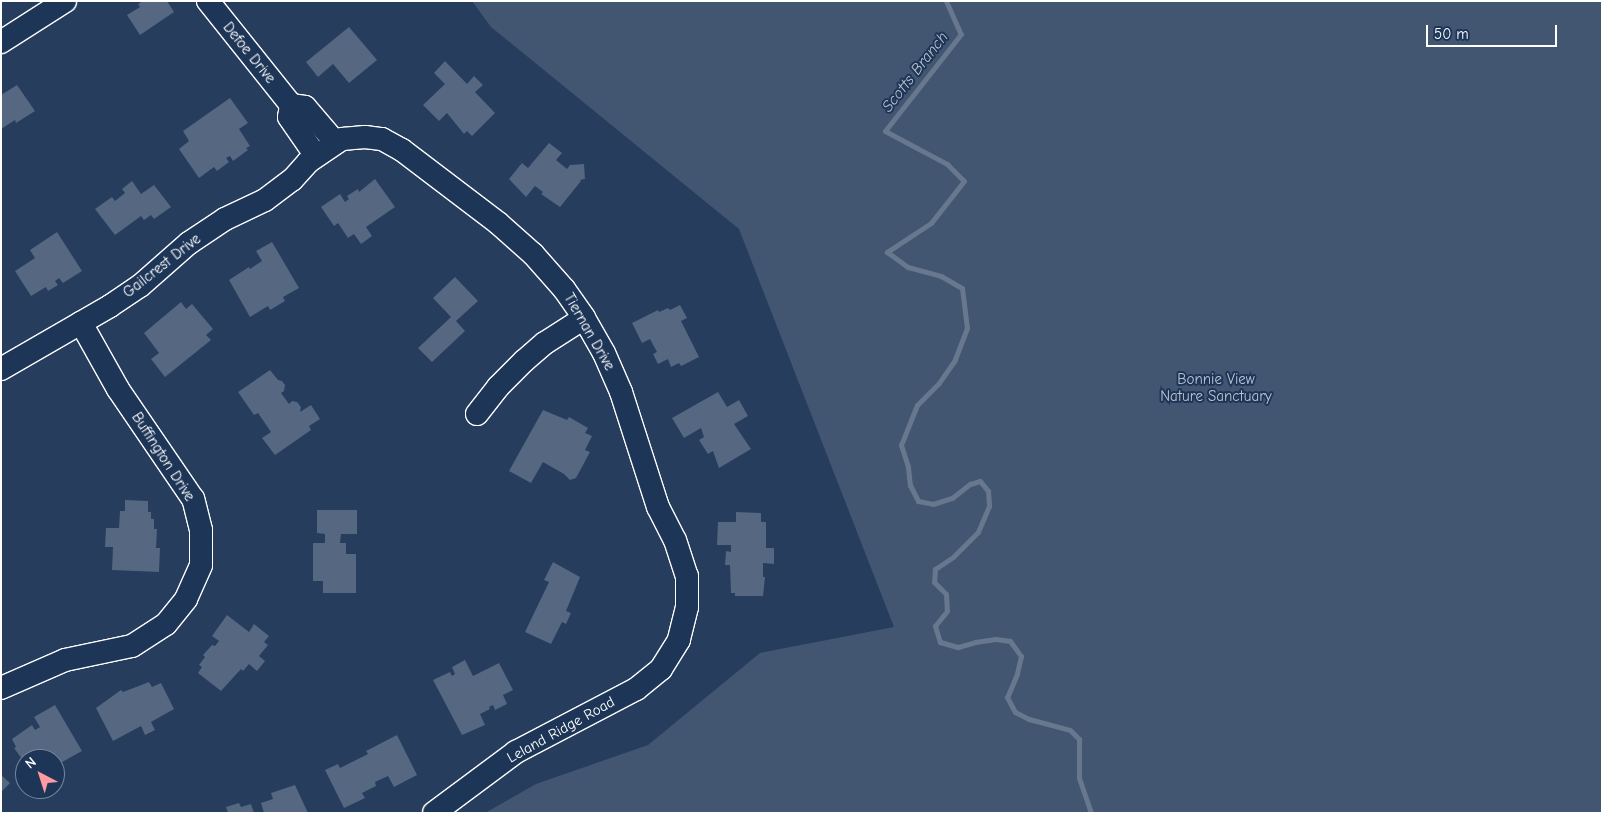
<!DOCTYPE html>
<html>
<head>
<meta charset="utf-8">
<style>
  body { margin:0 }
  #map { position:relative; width:1603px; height:814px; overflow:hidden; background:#263d5e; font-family:"Comic Neue",sans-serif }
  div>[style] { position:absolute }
  .green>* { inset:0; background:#425672 }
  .stream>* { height:5px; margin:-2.5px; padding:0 2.5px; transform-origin:2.5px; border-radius:2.5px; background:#67788e }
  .building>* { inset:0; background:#556781 }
  .roads { filter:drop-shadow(1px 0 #fff) drop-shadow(-1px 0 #fff) drop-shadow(0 1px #fff) drop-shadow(0 -1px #fff) }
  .minor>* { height:22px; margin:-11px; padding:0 11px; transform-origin:11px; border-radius:11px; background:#1d3557 }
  span { translate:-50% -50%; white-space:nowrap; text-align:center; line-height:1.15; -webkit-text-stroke:4px #1d3557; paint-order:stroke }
  .street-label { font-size:15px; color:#fff }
  .park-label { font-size:15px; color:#bdc4ce }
  .water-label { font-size:16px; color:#bbc2cc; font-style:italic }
  .frame { position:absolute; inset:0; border:2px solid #fff; pointer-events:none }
  .north { position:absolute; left:15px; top:749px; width:50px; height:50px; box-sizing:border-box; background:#1d3557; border:1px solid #77869a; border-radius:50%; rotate:320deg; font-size:14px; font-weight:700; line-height:20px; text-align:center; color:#fff }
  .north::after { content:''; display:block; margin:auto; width:18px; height:22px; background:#ff9aa2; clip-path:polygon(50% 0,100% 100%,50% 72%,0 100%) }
  .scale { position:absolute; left:1426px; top:25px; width:131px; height:22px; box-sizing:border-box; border:2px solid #fff; border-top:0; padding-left:6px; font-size:15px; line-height:18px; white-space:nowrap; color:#fff; -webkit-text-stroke:4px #1d3557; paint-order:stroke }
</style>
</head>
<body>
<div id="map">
  <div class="green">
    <div style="clip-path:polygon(472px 1px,1602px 1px,1602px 813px,485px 813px,536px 784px,648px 745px,760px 653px,894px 627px,739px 229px,491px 27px)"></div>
  </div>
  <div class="stream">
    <div style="left:946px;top:1px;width:36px;rotate:66deg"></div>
    <div style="left:961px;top:34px;width:123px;rotate:128.1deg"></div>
    <div style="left:885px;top:131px;width:70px;rotate:28deg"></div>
    <div style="left:947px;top:164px;width:24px;rotate:45deg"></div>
    <div style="left:964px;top:181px;width:53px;rotate:128.2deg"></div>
    <div style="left:931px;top:223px;width:53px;rotate:146.6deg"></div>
    <div style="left:887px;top:252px;width:26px;rotate:36deg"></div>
    <div style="left:908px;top:267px;width:34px;rotate:15deg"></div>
    <div style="left:941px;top:276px;width:24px;rotate:30deg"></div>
    <div style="left:962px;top:288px;width:40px;rotate:82.9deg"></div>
    <div style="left:967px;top:328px;width:34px;rotate:111deg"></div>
    <div style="left:955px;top:360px;width:28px;rotate:125deg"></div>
    <div style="left:939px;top:383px;width:31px;rotate:135deg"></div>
    <div style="left:917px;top:405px;width:43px;rotate:111.8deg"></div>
    <div style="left:901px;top:445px;width:23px;rotate:72deg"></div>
    <div style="left:908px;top:467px;width:18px;rotate:84deg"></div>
    <div style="left:910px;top:485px;width:18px;rotate:63deg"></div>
    <div style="left:918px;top:501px;width:15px;rotate:11deg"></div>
    <div style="left:933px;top:504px;width:20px;rotate:-18deg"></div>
    <div style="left:952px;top:498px;width:23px;rotate:-38deg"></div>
    <div style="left:970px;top:484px;width:10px;rotate:-17deg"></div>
    <div style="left:980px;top:481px;width:13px;rotate:51deg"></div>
    <div style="left:988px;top:491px;width:15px;rotate:86deg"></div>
    <div style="left:989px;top:506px;width:28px;rotate:113deg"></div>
    <div style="left:978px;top:532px;width:35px;rotate:135deg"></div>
    <div style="left:953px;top:557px;width:22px;rotate:146deg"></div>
    <div style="left:935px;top:569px;width:13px;rotate:94deg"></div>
    <div style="left:934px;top:582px;width:17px;rotate:45deg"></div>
    <div style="left:946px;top:594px;width:17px;rotate:87deg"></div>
    <div style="left:947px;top:611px;width:19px;rotate:129deg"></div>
    <div style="left:935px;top:626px;width:17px;rotate:73deg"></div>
    <div style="left:940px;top:642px;width:19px;rotate:16deg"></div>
    <div style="left:958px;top:647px;width:18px;rotate:-16deg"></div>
    <div style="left:975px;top:642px;width:21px;rotate:-8deg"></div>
    <div style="left:996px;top:639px;width:14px;rotate:8deg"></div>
    <div style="left:1010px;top:641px;width:19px;rotate:54deg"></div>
    <div style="left:1021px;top:656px;width:18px;rotate:103deg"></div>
    <div style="left:1017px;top:674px;width:25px;rotate:113deg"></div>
    <div style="left:1007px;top:697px;width:17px;rotate:62deg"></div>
    <div style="left:1015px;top:712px;width:16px;rotate:27deg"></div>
    <div style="left:1029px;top:719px;width:42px;rotate:15deg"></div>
    <div style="left:1070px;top:730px;width:13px;rotate:45deg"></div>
    <div style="left:1079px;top:739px;width:39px;rotate:90deg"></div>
    <div style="left:1079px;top:778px;width:37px;rotate:71deg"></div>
  </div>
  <div class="building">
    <div style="clip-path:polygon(143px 1px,167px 1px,174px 12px,140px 35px,127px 15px,140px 7px,138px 4px)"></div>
    <div style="clip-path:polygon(349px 27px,377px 60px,349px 83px,333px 64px,318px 77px,306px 62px)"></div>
    <div style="clip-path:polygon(445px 61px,467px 84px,474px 76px,483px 85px,475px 92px,495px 113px,472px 136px,467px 131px,464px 134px,447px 113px,439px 121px,423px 105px,445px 84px,434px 73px)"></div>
    <div style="clip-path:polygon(17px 85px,35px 111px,16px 123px,15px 120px,1px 129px,1px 95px)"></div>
    <div style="clip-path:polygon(230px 98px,248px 123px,239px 129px,250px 146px,246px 148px,248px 150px,233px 161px,230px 156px,226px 158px,229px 162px,217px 171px,214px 167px,199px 178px,179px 149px,189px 141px,183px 131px)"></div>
    <div style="clip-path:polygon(549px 143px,562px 153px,556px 160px,567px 169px,570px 165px,584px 164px,585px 179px,580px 180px,581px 181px,560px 207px,541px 194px,543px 192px,535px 186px,526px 197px,509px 179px,522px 163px,528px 168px)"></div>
    <div style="clip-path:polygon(375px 179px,395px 207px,366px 227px,372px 236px,361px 244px,354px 234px,348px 238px,338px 223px,334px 226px,321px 207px,340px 194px,345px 202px,349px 199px,347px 196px,358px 189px,359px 192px)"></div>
    <div style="clip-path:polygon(132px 181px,141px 194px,154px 185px,171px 207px,154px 219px,151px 215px,144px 220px,141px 216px,115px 235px,95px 209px,112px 197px,115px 201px,125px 193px,122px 189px)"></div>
    <div style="clip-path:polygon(57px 232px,82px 271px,63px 283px,59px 278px,55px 281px,58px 285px,48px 291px,46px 287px,31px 296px,15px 271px,35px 258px,30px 250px)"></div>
    <div style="clip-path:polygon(272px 242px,299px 288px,283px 297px,285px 301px,270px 310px,268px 306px,250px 317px,229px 280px,249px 267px,250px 269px,262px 261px,256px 251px)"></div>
    <div style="clip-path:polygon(455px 277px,478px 301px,456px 321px,465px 331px,432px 362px,418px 348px,451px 317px,433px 298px)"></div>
    <div style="clip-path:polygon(181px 302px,186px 309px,192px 304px,213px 329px,206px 335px,211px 340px,165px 377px,151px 359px,159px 353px,144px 333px)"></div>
    <div style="clip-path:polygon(680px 305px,687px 318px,681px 321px,699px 357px,681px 366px,679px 363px,671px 367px,668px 359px,658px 364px,653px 354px,657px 352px,650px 339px,642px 343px,632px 323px,658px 310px,659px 312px,668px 308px,670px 310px)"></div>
    <div style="clip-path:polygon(270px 370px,278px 380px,282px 381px,285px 385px,284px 391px,281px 393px,289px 404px,292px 401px,297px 402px,301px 407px,300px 412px,311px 405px,320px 419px,309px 426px,311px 430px,275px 455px,262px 438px,271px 432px,258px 413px,254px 415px,238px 392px)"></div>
    <div style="clip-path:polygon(718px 392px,727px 407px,739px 400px,748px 416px,734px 424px,751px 449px,719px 468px,713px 451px,708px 454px,699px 440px,704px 437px,701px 428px,684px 438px,672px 418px)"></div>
    <div style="clip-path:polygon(543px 410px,567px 420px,569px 417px,588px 428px,585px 433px,592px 436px,585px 450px,590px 452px,576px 478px,570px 480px,564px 474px,543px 462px,531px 483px,509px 471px)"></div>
    <div style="clip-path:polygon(125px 500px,148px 501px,148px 512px,151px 512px,151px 519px,154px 519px,154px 529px,157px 529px,156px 548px,160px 548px,159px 572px,112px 570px,113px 547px,105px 547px,106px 528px,119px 528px,120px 511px,125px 511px)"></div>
    <div style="clip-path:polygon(317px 510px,357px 510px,357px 534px,341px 534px,340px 543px,346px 543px,346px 554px,356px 554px,356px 593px,323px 593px,323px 581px,313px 581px,313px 543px,325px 543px,325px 534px,317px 533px)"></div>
    <div style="clip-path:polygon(736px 512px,761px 513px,761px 522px,766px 522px,766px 548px,774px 548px,774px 564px,763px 563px,763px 577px,765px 577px,763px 596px,735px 596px,735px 593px,731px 593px,730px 565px,725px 565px,726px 551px,731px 552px,731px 545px,717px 545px,718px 522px,736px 522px)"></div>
    <div style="clip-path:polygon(553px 562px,580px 577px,566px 611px,571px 613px,566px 624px,562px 622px,551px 644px,525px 632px,549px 582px,544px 580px)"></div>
    <div style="clip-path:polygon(227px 615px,249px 632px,254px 624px,269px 636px,264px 642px,268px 645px,259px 656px,265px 661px,257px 671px,249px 664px,243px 671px,241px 669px,221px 691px,198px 673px,202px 667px,199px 665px,205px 657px,203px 655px,212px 645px,215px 646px,219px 641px,212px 636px)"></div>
    <div style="clip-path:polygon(465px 660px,473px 676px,499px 663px,513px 690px,503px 695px,507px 704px,495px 710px,493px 705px,489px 707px,490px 709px,480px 714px,485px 725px,462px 735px,433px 680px,450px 672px,452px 676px,455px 674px,452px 667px)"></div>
    <div style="clip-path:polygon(149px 682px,152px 687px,161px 683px,174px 709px,151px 722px,155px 730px,145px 735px,141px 726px,113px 741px,96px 708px,121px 690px,123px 692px)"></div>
    <div style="clip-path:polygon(55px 705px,82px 751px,55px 766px,55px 759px,51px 758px,25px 759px,25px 763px,14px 748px,16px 747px,12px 739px,32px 725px,35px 730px,40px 727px,34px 717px)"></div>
    <div style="clip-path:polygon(397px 735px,417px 775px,394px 787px,388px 776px,375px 782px,376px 786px,362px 793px,365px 798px,344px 808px,325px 770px,338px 764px,340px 768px,368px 754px,366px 751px)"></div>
    <div style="clip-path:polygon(1px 775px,10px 783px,1px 792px)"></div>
    <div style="clip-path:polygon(295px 785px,308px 813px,264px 813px,261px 803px,273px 799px,271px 793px)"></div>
    <div style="clip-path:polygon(239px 803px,241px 807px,251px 804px,254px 813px,228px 813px,226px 807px)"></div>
  </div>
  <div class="roads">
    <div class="minor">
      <div style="left:208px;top:1px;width:133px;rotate:51.4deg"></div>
      <div style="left:291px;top:105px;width:14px;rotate:8deg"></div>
      <div style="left:305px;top:107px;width:46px;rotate:49.4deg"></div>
      <div style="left:1px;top:42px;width:76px;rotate:-32.6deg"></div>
      <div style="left:291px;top:105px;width:12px;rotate:99deg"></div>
      <div style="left:289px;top:117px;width:47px;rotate:55.3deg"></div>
      <div style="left:1px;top:369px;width:126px;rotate:-30deg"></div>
      <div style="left:110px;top:306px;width:36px;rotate:-34deg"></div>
      <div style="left:140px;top:286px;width:65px;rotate:-41.3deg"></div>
      <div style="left:189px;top:243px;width:43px;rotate:-33.7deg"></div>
      <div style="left:225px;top:219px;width:44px;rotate:-25.4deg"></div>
      <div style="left:265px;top:200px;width:34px;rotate:-37deg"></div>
      <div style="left:292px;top:180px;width:24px;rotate:-48deg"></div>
      <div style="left:308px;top:162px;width:41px;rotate:-34.1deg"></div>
      <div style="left:342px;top:139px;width:23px;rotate:-5deg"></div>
      <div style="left:365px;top:137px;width:17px;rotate:7deg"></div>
      <div style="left:382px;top:139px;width:23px;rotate:29deg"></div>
      <div style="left:402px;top:150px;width:121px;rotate:37.2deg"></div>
      <div style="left:498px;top:223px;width:47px;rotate:41.5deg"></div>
      <div style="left:533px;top:254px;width:47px;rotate:48.5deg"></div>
      <div style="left:564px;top:289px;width:35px;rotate:55deg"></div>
      <div style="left:584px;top:318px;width:40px;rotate:60.3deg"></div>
      <div style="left:604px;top:353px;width:43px;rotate:66.4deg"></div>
      <div style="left:621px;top:392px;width:121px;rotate:72.2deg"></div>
      <div style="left:658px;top:507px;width:37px;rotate:63deg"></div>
      <div style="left:675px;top:540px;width:38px;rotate:72deg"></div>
      <div style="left:687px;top:576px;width:31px;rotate:90deg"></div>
      <div style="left:687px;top:607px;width:34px;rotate:104deg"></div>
      <div style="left:679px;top:640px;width:34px;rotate:122deg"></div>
      <div style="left:661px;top:669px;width:32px;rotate:141deg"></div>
      <div style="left:636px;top:689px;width:136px;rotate:152.3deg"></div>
      <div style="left:516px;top:752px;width:102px;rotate:143.4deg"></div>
      <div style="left:477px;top:414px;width:34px;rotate:-52deg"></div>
      <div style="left:498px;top:387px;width:37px;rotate:-45deg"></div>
      <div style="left:524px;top:361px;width:28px;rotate:-41deg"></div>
      <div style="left:545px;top:343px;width:46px;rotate:-32.7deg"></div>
      <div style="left:1px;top:688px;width:70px;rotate:-23.6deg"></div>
      <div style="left:65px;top:660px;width:68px;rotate:-11.8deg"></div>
      <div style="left:132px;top:646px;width:40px;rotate:-32.9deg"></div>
      <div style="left:166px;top:624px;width:32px;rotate:-51deg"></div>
      <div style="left:186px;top:599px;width:37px;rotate:-66deg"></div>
      <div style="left:201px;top:565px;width:35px;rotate:-90deg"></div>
      <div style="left:201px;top:530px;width:32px;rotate:-104deg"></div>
      <div style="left:193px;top:499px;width:133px;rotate:-124.3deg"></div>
      <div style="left:118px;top:389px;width:76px;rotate:-119.3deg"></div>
    </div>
  </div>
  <div class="street-label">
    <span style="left:249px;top:53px;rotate:51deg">Defoe Drive</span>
    <span style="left:162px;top:266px;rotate:-38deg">Gailcrest Drive</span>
    <span style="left:589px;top:332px;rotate:60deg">Tiernan Drive</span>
    <span style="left:163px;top:457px;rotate:57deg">Buffington Drive</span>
    <span style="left:561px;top:730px;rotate:-29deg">Leland Ridge Road</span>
  </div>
  <div class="park-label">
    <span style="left:1216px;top:388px">Bonnie View<br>Nature Sanctuary</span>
  </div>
  <div class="water-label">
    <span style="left:915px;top:72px;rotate:-52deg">Scotts Branch</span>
  </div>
  <div class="frame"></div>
  <div class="north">N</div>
  <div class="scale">50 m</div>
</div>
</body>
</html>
